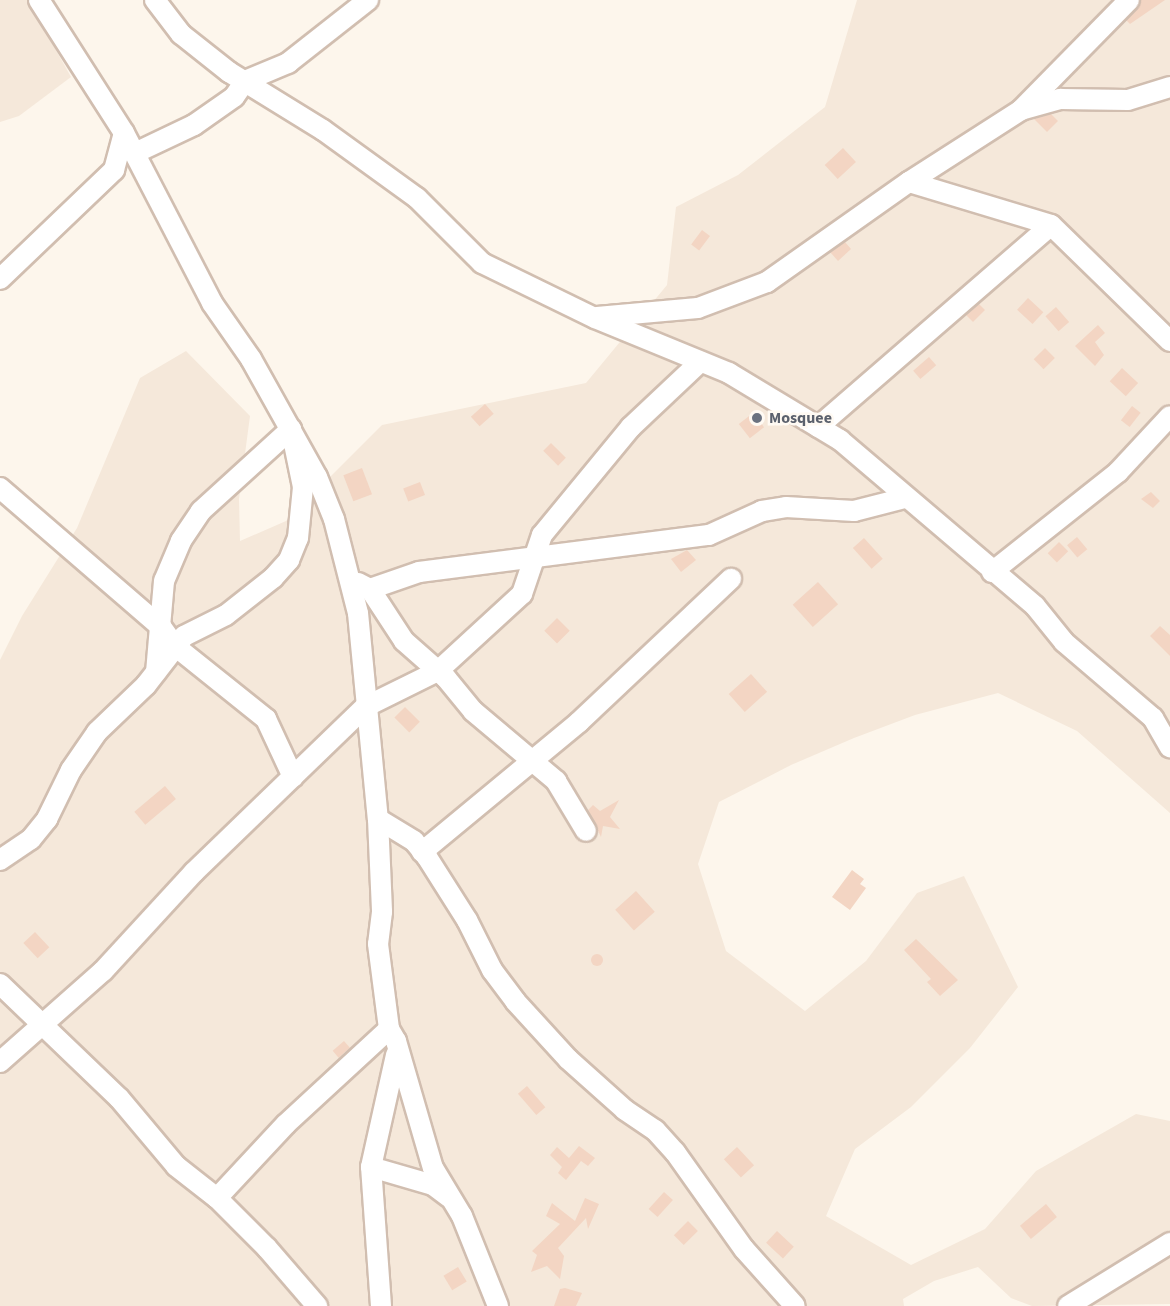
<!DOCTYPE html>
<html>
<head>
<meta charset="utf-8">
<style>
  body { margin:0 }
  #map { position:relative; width:1170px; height:1306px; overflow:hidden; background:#fdf6ec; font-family:"Source Sans 3",sans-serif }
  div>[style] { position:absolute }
  .residential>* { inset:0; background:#f5e8da }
  .building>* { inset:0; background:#f3d5c3; transform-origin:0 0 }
  .round { border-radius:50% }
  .roads { filter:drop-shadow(2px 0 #d1beb0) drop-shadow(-2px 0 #d1beb0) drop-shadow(0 2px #d1beb0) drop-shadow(0 -2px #d1beb0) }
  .minor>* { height:20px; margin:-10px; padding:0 10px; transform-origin:10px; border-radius:10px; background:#fff }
  .dots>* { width:16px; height:16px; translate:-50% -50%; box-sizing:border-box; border:3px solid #fffaf3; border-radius:50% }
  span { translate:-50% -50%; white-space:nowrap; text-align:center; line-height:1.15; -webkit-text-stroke:5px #fffaf3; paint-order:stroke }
  .worship-label { font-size:16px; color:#5b616d; font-weight:700 }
  .left { translate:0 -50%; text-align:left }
</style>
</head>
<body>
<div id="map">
  <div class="residential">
    <div style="clip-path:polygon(0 0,28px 0,71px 77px,19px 116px,0 122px)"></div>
    <div style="clip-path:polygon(857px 0,1170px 0,1170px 813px,1077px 731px,998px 693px,915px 715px,854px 738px,791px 765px,719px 802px,698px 864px,726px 951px,805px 1011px,866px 961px,917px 893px,964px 876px,1018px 987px,970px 1048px,911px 1107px,855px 1149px,826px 1216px,911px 1265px,985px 1229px,1036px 1171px,1136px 1114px,1170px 1121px,1170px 1304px,1032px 1306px,1011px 1298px,978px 1267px,934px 1281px,903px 1299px,904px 1306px,0 1306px,0 660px,22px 616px,77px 528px,140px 378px,186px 351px,250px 416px,239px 499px,240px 541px,286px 521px,382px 425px,586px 383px,667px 285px,676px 207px,738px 175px,825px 107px)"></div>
  </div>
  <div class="building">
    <div style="clip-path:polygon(1141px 0,1165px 0,1130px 24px,1126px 20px)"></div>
    <div style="clip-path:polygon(1051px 114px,1058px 121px,1047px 132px,1034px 119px)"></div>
    <div style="left:843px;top:148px;width:19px;height:25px;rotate:47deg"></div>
    <div style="left:702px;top:230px;width:10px;height:18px;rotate:37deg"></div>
    <div style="clip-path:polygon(845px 242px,851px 249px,838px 261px,830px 252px)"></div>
    <div style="left:1028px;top:298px;width:21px;height:16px;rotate:43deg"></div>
    <div style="clip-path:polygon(979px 304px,985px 310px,973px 322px,966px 315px)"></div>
    <div style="left:1056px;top:307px;width:20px;height:14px;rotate:49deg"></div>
    <div style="clip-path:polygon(1098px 325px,1105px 333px,1095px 342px,1104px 355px,1095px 366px,1075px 346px)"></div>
    <div style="left:1045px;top:348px;width:14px;height:16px;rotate:45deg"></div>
    <div style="left:929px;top:357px;width:11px;height:21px;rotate:49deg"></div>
    <div style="left:1122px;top:368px;width:22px;height:18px;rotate:43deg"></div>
    <div style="left:485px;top:404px;width:13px;height:19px;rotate:48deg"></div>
    <div style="left:1132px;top:406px;width:11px;height:18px;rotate:38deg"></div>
    <div style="left:753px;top:413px;width:18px;height:18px;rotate:52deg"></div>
    <div style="left:551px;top:443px;width:21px;height:11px;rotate:45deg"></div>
    <div style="left:362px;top:468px;width:28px;height:20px;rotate:69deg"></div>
    <div style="left:420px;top:482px;width:14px;height:18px;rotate:69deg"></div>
    <div style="clip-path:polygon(1151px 492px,1160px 501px,1153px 508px,1141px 499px)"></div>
    <div style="left:1077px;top:537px;width:16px;height:13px;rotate:50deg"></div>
    <div style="left:864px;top:538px;width:28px;height:15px;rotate:48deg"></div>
    <div style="left:1059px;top:542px;width:13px;height:16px;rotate:45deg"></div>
    <div style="clip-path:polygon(687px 550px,696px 560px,681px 572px,671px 559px)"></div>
    <div style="left:818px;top:582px;width:30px;height:34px;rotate:48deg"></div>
    <div style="left:557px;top:618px;width:18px;height:18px;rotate:45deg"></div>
    <div style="clip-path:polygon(1160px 626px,1170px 635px,1170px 656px,1150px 636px)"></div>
    <div style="left:751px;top:674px;width:24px;height:30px;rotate:48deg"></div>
    <div style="left:405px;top:707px;width:21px;height:15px;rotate:45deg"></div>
    <div style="left:165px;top:786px;width:17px;height:40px;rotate:50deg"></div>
    <div style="clip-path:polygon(619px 800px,610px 817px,620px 829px,603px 826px,601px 837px,588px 810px,593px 805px,600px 811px)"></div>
    <div style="clip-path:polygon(852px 870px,864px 879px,860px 884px,866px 888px,850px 910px,832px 897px)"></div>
    <div style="left:636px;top:891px;width:28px;height:28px;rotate:48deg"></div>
    <div style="left:35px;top:932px;width:21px;height:16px;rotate:47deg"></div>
    <div style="clip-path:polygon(916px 939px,958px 980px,940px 996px,927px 982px,931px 979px,904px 950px)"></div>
    <div class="round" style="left:591px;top:954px;width:12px;height:12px"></div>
    <div style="left:344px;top:1041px;width:9px;height:15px;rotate:49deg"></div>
    <div style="left:527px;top:1086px;width:28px;height:12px;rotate:49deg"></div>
    <div style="clip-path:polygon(579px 1146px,595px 1158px,588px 1166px,581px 1161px,566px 1180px,558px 1173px,562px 1167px,550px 1155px,557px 1147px,569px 1158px)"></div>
    <div style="left:737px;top:1147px;width:25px;height:18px;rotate:47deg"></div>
    <div style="left:664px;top:1192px;width:12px;height:23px;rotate:42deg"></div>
    <div style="clip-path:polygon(585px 1198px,599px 1204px,588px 1229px,586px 1218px,558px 1248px,564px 1256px,560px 1279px,547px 1266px,531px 1272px,537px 1255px,532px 1251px,560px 1224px,546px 1216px,552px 1203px,575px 1221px)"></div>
    <div style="left:1046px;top:1204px;width:17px;height:34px;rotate:50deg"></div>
    <div style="left:688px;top:1221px;width:14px;height:20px;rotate:45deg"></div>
    <div style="left:777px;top:1231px;width:23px;height:16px;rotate:43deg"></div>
    <div style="left:458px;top:1267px;width:17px;height:17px;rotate:59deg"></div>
    <div style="clip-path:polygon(565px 1288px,582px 1293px,576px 1306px,554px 1306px,560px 1289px)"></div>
  </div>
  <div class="roads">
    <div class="minor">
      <div style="left:39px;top:0;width:158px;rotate:57.4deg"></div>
      <div style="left:124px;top:133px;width:191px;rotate:62.6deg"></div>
      <div style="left:212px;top:303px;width:68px;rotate:55.1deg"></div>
      <div style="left:251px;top:359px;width:135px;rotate:60.8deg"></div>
      <div style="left:317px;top:477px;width:45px;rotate:68deg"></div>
      <div style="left:334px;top:519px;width:97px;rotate:75.7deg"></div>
      <div style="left:358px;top:613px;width:207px;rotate:84.5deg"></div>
      <div style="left:378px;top:819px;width:93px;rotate:87.5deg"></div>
      <div style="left:382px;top:912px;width:32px;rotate:97deg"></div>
      <div style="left:378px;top:944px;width:86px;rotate:82.6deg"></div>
      <div style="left:389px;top:1029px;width:14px;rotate:60deg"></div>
      <div style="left:396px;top:1041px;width:132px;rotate:73.8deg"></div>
      <div style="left:433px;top:1168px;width:56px;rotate:58.9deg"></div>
      <div style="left:462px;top:1216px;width:97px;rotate:68.2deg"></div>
      <div style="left:155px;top:0;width:43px;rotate:52.6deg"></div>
      <div style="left:181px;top:34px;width:61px;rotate:38.4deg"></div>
      <div style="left:229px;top:72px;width:110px;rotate:31.7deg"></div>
      <div style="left:323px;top:130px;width:116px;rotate:35.9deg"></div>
      <div style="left:417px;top:198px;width:92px;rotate:45deg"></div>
      <div style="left:482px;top:263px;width:126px;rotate:26deg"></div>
      <div style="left:595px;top:318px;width:145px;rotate:22.3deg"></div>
      <div style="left:729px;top:373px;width:130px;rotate:31.1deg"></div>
      <div style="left:840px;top:440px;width:256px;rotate:40.4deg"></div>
      <div style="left:1035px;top:606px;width:46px;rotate:51.1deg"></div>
      <div style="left:1064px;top:642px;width:117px;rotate:40.5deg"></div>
      <div style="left:1153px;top:718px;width:34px;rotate:60deg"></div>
      <div style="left:1021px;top:110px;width:154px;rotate:-45.5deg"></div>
      <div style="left:135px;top:153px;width:65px;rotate:-25.4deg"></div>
      <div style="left:194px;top:125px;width:49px;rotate:-35deg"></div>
      <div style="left:234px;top:97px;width:19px;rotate:-55deg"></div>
      <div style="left:245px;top:81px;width:47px;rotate:-22.7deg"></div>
      <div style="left:288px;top:63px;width:102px;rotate:-38.2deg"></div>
      <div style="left:909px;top:182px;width:148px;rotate:16.8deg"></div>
      <div style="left:1051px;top:225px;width:166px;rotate:44.3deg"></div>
      <div style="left:0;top:279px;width:158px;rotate:-43.7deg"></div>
      <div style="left:114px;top:170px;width:38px;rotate:-75deg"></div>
      <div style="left:597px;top:317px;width:101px;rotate:-5.1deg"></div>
      <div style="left:698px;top:308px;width:74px;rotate:-20.6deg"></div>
      <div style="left:767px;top:282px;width:174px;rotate:-35.2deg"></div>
      <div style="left:909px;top:182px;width:133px;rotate:-32.7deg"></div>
      <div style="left:1021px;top:110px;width:41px;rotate:-15.8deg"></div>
      <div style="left:1060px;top:99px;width:68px;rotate:0.8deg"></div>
      <div style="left:1128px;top:100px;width:44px;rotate:-17.2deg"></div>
      <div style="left:818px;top:427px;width:308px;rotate:-40.9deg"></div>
      <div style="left:0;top:488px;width:214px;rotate:40.8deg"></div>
      <div style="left:162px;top:628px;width:22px;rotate:54deg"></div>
      <div style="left:175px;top:646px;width:117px;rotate:38.7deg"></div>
      <div style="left:266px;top:719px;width:64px;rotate:65deg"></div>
      <div style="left:992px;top:572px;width:161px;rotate:-38.4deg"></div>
      <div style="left:1118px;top:472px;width:76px;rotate:-47.1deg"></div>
      <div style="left:358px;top:583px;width:13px;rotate:27deg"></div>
      <div style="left:370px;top:589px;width:62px;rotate:56.8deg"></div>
      <div style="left:404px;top:641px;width:56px;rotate:41.4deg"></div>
      <div style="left:446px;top:678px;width:43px;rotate:50.7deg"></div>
      <div style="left:473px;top:711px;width:109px;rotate:40.1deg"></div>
      <div style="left:556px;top:781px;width:58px;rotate:59deg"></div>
      <div style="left:370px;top:589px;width:52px;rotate:-19.1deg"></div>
      <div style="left:419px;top:572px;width:292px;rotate:-7.3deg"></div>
      <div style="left:709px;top:535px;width:58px;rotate:-24.4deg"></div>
      <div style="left:762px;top:511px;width:24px;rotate:-9deg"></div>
      <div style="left:786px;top:507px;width:68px;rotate:3.4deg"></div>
      <div style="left:854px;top:511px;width:53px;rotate:-14.3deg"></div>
      <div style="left:378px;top:819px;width:42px;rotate:31.4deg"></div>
      <div style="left:414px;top:841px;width:21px;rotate:51deg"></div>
      <div style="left:427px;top:857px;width:75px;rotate:57.6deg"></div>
      <div style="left:467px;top:920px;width:56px;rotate:63.4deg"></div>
      <div style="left:492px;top:970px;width:39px;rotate:53deg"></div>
      <div style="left:515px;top:1001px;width:79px;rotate:47.6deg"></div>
      <div style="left:568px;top:1059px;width:76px;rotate:41.8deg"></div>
      <div style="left:625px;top:1110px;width:36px;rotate:34deg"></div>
      <div style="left:655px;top:1130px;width:30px;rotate:48deg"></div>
      <div style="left:675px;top:1152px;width:119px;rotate:54.6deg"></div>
      <div style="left:744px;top:1249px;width:76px;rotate:48.2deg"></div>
      <div style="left:422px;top:852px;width:204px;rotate:-39.6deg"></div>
      <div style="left:579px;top:722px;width:209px;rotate:-43.3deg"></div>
      <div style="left:0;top:860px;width:37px;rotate:-34deg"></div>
      <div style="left:31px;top:839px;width:26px;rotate:-51deg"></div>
      <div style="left:47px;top:819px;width:55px;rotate:-63.9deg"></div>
      <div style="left:71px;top:770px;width:46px;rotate:-55.6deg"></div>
      <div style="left:97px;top:732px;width:68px;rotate:-43.8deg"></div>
      <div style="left:146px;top:685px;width:62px;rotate:-52.2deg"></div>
      <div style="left:184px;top:636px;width:47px;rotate:-26.6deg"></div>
      <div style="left:226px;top:615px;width:60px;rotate:-38.2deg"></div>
      <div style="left:273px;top:578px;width:24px;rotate:-48deg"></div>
      <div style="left:289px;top:560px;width:24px;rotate:-68deg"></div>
      <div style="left:298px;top:538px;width:51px;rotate:-84.4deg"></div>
      <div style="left:303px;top:487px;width:59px;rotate:-101.7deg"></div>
      <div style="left:291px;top:429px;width:122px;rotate:137.7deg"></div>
      <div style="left:201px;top:511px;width:36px;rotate:124deg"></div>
      <div style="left:181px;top:541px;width:43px;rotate:113deg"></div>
      <div style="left:164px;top:581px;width:91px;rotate:95deg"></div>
      <div style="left:0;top:984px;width:165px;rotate:43.8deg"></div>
      <div style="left:119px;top:1098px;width:89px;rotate:50deg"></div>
      <div style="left:176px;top:1166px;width:52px;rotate:38deg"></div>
      <div style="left:217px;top:1198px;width:71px;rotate:45deg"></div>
      <div style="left:267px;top:1248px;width:77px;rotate:49.2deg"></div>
      <div style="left:0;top:1062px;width:137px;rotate:-41.5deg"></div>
      <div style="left:103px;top:971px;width:134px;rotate:-47.4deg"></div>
      <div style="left:194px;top:872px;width:238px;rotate:-44deg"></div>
      <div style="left:365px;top:707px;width:81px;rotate:-26.3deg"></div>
      <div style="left:438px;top:671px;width:114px;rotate:-42.5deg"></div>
      <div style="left:522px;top:594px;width:62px;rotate:-71.3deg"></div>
      <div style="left:542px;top:535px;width:140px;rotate:-50.5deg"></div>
      <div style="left:631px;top:427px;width:95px;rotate:-43.3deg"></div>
      <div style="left:371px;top:1167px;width:65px;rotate:16.2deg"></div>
      <div style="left:433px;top:1185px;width:20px;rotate:37deg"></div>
      <div style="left:217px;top:1198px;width:101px;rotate:-47deg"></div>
      <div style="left:286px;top:1124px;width:140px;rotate:-42.7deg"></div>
      <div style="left:381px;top:1306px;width:139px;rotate:-94.1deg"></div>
      <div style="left:371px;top:1167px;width:115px;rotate:-77.4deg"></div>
      <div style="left:1068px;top:1306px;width:120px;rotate:-31.7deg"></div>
    </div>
  </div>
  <div class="dots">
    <div style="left:757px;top:418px;background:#6b7280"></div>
  </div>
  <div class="worship-label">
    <span class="left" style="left:769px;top:418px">Mosquee</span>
  </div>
</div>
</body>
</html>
